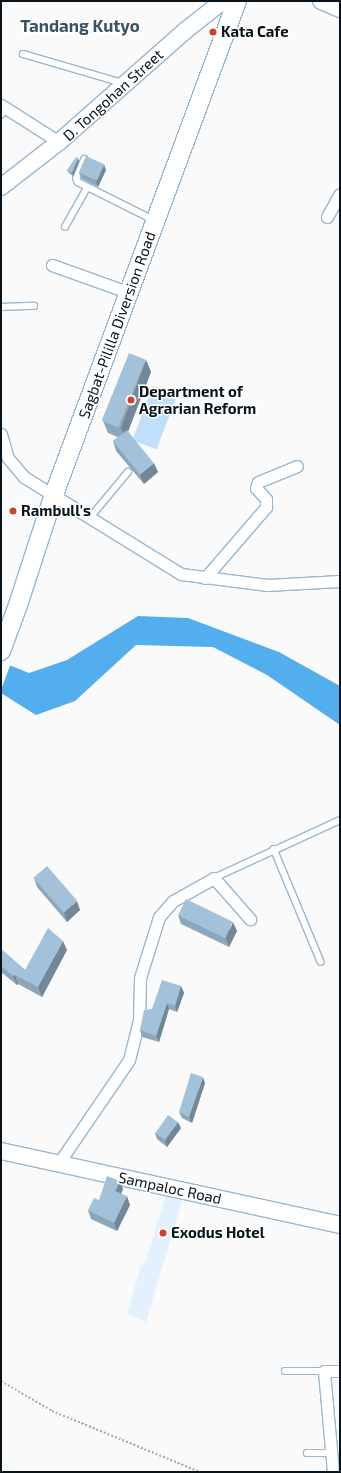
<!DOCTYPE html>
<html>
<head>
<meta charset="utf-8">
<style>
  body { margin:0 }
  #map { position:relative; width:341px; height:1473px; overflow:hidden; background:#fafafa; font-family:"Exo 2",sans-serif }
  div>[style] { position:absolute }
  .built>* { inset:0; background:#e2f1fd }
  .green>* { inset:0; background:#c0e0fa; transform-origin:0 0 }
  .water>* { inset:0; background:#53aeed }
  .pier>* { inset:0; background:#fafafa }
  .path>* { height:2px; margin-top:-1px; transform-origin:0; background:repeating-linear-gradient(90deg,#a7abae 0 2px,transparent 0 4px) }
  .roads { filter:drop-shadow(1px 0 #99b7cf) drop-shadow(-1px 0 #99b7cf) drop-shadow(0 1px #99b7cf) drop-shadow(0 -1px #99b7cf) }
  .lane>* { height:5.5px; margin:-2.75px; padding:0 2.75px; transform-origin:2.75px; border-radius:2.75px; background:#fff }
  .street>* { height:11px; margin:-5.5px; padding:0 5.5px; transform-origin:5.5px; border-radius:5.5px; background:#fff }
  .secondary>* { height:16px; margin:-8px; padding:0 8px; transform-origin:8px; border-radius:8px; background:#fff }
  .primary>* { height:18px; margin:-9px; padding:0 9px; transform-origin:9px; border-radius:9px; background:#fff }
  .wall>* { inset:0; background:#8ca7bb }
  .shaded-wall>* { inset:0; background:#728898 }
  .building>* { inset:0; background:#a3c2d9; transform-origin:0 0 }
  .dots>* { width:11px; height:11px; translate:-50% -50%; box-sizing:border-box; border:2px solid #fff; border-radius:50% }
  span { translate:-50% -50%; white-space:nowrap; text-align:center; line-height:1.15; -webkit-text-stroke:3px #fff; paint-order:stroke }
  .poi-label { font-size:15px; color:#08141c; font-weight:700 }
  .left { translate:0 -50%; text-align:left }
  .street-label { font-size:15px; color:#08141c }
  .quarter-label { font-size:17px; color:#365266; font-weight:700 }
  .frame { position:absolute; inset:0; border:2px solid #08141c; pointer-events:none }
</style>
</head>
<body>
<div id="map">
  <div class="built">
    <div style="clip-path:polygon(166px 1194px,182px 1201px,146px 1322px,127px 1314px,141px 1266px,145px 1264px)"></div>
  </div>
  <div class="green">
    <div style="left:153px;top:386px;width:26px;height:58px;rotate:21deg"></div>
  </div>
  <div class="water">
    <div style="clip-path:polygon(138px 616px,188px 618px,279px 652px,340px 686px,340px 725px,267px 675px,213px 647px,136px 645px,75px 701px,36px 715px,1px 693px,1px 657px,9px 665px,29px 673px,67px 660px)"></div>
  </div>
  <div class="pier">
    <div style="clip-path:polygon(1px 655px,11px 663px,1px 690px)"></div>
  </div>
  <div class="path">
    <div style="left:1px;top:1381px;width:59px;rotate:30.5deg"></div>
    <div style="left:52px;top:1411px;width:160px;rotate:22.4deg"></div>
  </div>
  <div class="roads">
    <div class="lane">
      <div style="left:23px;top:54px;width:104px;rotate:16.2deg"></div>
      <div style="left:1px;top:115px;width:9px;rotate:-54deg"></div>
      <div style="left:85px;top:159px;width:21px;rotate:113deg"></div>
      <div style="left:77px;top:178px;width:4px;rotate:76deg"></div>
      <div style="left:78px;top:182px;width:85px;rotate:26.6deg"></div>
      <div style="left:65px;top:227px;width:45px;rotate:-60.6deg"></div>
      <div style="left:1px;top:307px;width:33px;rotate:-2deg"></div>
      <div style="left:89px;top:519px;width:61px;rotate:-50.3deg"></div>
      <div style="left:274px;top:849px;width:122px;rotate:67.4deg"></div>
      <div style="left:214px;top:878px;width:139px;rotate:-24.7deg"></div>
      <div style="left:285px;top:1371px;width:39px"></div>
      <div style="left:307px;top:1453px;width:24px"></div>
    </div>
    <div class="street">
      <div style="left:1px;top:105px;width:69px;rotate:32.5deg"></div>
      <div style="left:327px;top:217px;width:26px;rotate:-61deg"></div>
      <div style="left:52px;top:265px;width:83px;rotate:19.7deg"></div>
      <div style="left:1px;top:434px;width:25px;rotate:74deg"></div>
      <div style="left:8px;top:458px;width:25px;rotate:50deg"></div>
      <div style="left:24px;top:477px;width:185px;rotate:31.7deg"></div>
      <div style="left:181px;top:574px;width:87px;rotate:7.3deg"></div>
      <div style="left:267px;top:585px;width:73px;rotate:-3.1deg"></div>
      <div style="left:205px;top:578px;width:94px;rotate:-49.3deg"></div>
      <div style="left:266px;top:507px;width:8px;rotate:-90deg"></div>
      <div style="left:266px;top:499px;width:15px;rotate:-132deg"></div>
      <div style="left:256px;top:488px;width:6px;rotate:-72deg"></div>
      <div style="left:258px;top:482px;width:42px;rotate:-22.3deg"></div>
      <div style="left:58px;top:1164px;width:126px;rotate:-55.7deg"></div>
      <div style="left:129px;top:1060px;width:41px;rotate:-76deg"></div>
      <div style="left:139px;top:1020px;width:42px;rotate:-88.6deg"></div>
      <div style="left:140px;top:978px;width:64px;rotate:-72.7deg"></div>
      <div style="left:159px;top:917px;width:21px;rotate:-49deg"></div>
      <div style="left:173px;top:901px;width:47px;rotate:-29.3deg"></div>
      <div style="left:214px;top:878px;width:55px;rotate:48.7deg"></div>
      <div style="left:333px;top:1472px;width:101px;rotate:-95.1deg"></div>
      <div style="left:324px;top:1371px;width:16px"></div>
    </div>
    <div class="secondary">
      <div style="left:321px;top:1px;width:21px;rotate:23deg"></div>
      <div style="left:1px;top:187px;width:73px;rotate:-37.8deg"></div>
      <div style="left:59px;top:142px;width:169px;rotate:-41.4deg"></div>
      <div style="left:186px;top:30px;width:47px;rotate:-38.1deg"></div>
      <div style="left:1px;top:1151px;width:347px;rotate:12.3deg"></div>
    </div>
    <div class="primary">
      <div style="left:1px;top:651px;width:49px;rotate:-69.7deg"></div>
      <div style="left:18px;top:605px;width:114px;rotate:-72deg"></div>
      <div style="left:53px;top:497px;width:529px;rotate:-69.65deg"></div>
    </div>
  </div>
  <div class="wall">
    <div style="clip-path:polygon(79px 161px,73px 176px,69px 173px,67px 170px)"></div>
    <div style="clip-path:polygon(106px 170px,98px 187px,82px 179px,79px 173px)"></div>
    <div style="clip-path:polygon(146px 360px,151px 372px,128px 432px,158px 472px,144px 484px,116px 451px,113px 441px,118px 437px,108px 433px,103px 421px)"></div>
    <div style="clip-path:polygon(34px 878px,80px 910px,67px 922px,37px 887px)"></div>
    <div style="clip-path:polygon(178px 915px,237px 931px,229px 947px,181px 924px)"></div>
    <div style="clip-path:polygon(1px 949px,25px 970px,67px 950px,42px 997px,18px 984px,17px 985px,1px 972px)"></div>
    <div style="clip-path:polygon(181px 986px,184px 993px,177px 1012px,169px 1009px,159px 1042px,142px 1037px,140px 1030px)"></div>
    <div style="clip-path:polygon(205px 1083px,192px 1123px,182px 1118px,179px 1112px)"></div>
    <div style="clip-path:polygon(181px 1128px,167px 1147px,157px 1139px,155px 1133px)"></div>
    <div style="clip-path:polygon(123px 1189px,121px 1194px,130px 1205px,117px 1231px,91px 1219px,88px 1210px,99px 1200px)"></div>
  </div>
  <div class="shaded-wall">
    <div style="clip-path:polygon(78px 158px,79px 161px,73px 176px,72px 173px)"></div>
    <div style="clip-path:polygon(104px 164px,106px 170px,98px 187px,96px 181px)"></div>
    <div style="clip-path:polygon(146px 360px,151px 372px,125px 439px,121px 428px)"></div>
    <div style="clip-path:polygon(154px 463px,158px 472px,144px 484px,140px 475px)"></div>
    <div style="clip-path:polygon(77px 901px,80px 910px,67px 922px,64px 913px)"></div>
    <div style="clip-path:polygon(233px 922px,237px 931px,229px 947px,226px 938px)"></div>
    <div style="clip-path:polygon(63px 941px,67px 950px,42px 997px,38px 987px)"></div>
    <div style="clip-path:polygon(15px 975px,18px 984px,17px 985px,13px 976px)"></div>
    <div style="clip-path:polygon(181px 986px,184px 993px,177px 1012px,175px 1006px)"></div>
    <div style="clip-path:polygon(167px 1003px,169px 1009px,159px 1042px,156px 1036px)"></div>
    <div style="clip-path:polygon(203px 1077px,205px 1083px,192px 1123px,189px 1117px)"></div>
    <div style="clip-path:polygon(178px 1122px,181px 1128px,167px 1147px,165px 1140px)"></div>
    <div style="clip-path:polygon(120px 1181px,123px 1189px,119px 1199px,115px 1191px)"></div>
    <div style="clip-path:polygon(127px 1196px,130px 1205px,117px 1231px,114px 1223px)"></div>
  </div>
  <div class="building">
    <div style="left:86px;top:156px;width:20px;height:18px;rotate:24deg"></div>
    <div style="clip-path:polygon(76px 157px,78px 158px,72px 173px,67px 170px)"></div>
    <div style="left:129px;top:353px;width:18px;height:73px;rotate:22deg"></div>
    <div style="left:127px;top:430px;width:43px;height:18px;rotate:51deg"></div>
    <div style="left:47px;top:866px;width:46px;height:18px;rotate:49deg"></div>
    <div style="left:186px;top:899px;width:52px;height:18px;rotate:26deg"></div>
    <div style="clip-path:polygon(48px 928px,63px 941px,38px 987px,15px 975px,13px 976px,1px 966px,1px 949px,25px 970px)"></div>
    <div style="clip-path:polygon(162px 980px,181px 986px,175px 1006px,167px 1003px,156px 1036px,140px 1030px,144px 1010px,152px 1009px)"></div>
    <div style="clip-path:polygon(191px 1073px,203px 1077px,189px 1117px,179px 1112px)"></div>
    <div style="left:168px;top:1115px;width:12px;height:22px;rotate:35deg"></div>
    <div style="clip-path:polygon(107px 1176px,120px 1181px,115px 1191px,127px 1196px,114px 1223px,88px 1210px,94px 1198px,99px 1200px)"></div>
  </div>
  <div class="dots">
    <div style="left:213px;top:32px;background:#ce422d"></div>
    <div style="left:131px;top:400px;background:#ce422d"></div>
    <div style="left:13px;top:511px;background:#ce422d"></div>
    <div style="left:163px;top:1233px;background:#ce422d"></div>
  </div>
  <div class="poi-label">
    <span class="left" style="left:221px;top:32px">Kata Cafe</span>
    <span class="left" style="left:139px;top:400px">Department of<br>Agrarian Reform</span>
    <span class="left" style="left:21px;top:511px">Rambull's</span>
    <span class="left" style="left:171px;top:1233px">Exodus Hotel</span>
  </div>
  <div class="street-label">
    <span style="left:113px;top:95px;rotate:-42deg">D. Tongohan Street</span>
    <span style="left:117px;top:325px;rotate:-70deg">Sagbat-Pililla Diversion Road</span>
    <span style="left:170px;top:1188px;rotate:12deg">Sampaloc Road</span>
  </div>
  <div class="quarter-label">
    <span style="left:80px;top:26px">Tandang Kutyo</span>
  </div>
  <div class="frame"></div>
</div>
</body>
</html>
